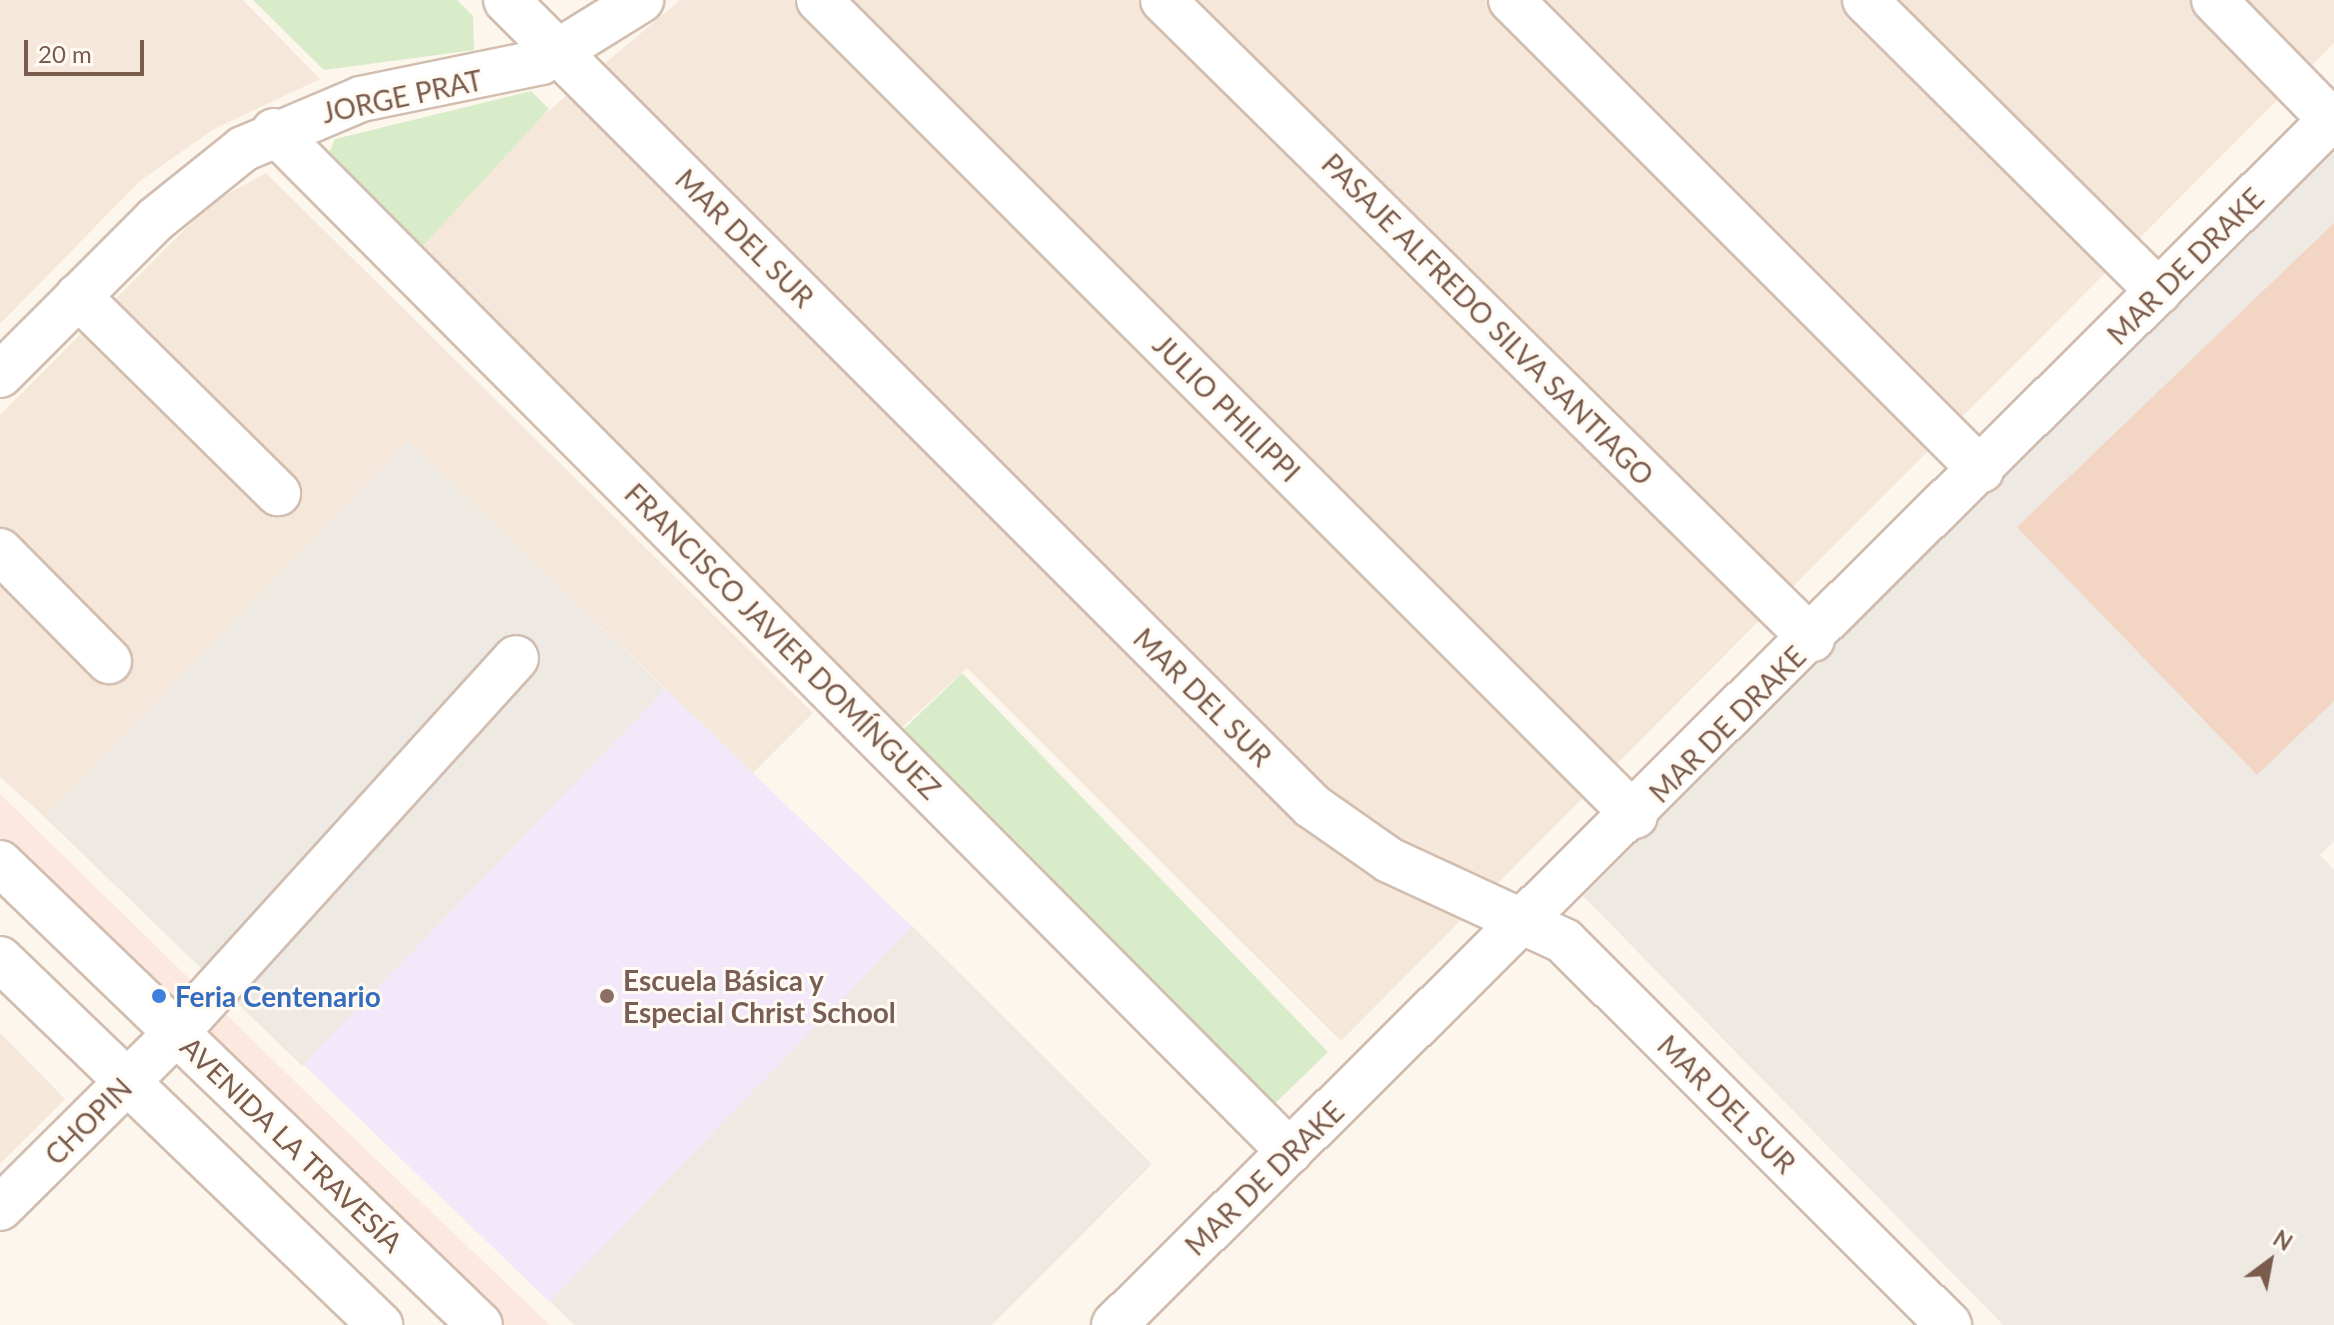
<!DOCTYPE html>
<html>
<head>
<meta charset="utf-8">
<style>
  body { margin:0 }
  #map { position:relative; width:2334px; height:1325px; overflow:hidden; background:#fdf6ec; font-family:Lato,sans-serif }
  div>[style] { position:absolute }
  .residential>* { inset:0; background:#f5e8da }
  .commercial>* { inset:0; background:#fde8e0 }
  .industrial>* { inset:0; background:#efe9e4; transform-origin:0 0 }
  .education>* { inset:0; background:#f3e8fa; transform-origin:0 0 }
  .green>* { inset:0; background:#d8ecc9; transform-origin:0 0 }
  .building>* { inset:0; background:#f3d5c3 }
  .roads { filter:drop-shadow(2px 0 #d1beb0) drop-shadow(-2px 0 #d1beb0) drop-shadow(0 2px #d1beb0) drop-shadow(0 -2px #d1beb0) }
  .minor>* { height:44px; margin:-22px; padding:0 22px; transform-origin:22px; border-radius:22px; background:#fff }
  .dots>* { width:22px; height:22px; translate:-50% -50%; box-sizing:border-box; border:4px solid #fffaf3; border-radius:50% }
  span { translate:-50% -50%; white-space:nowrap; text-align:center; line-height:1.15; -webkit-text-stroke:6px #fffaf3; paint-order:stroke }
  .street-label { font-size:28px; color:#7a5c4d }
  .education-label { font-size:28px; color:#785e54; font-weight:700 }
  .left { translate:0 -50%; text-align:left }
  .shop-label { font-size:28px; color:#366cbe; font-weight:700 }
  .north { position:absolute; left:2230px; top:1221px; width:80px; height:80px; -webkit-text-stroke:6px #fffaf3; paint-order:stroke; rotate:32deg; font-size:22px; font-weight:700; line-height:32px; text-align:center; color:#7a5c4d }
  .north::after { content:''; display:block; margin:auto; width:28px; height:36px; background:#7a5c4d; clip-path:polygon(50% 0,100% 100%,50% 72%,0 100%) }
  .scale { position:absolute; left:24px; top:40px; width:120px; height:36px; box-sizing:border-box; border:4px solid #7a5c4d; border-top:0; padding-left:10px; font-size:24px; line-height:28px; white-space:nowrap; color:#7a5c4d; -webkit-text-stroke:6px #fffaf3; paint-order:stroke }
</style>
</head>
<body>
<div id="map">
  <div class="residential">
    <div style="clip-path:polygon(0 0,243px 0,320px 79px,214px 129px,140px 181px,0 324px)"></div>
    <div style="clip-path:polygon(680px 0,2334px 0,2334px 43px,1341px 1041px,967px 668px,898px 731px,418px 241px,545px 114px)"></div>
    <div style="clip-path:polygon(266px 173px,813px 713px,753px 773px,408px 441px,46px 818px,0 777px,0 415px,211px 203px)"></div>
    <div style="clip-path:polygon(0 1033px,65px 1099px,0 1164px)"></div>
  </div>
  <div class="commercial">
    <div style="clip-path:polygon(0 794px,317px 1103px,550px 1325px,451px 1325px,0 889px)"></div>
  </div>
  <div class="industrial">
    <div style="clip-path:polygon(2334px 152px,2334px 841px,2320px 855px,2334px 870px,2334px 1325px,2003px 1325px,1583px 896px,1973px 501px)"></div>
    <div style="left:408px;top:441px;width:358px;height:523px;rotate:44deg"></div>
    <div style="clip-path:polygon(912px 926px,1152px 1164px,992px 1325px,574px 1325px,545px 1296px)"></div>
  </div>
  <div class="education">
    <div style="left:666px;top:689px;width:342px;height:522px;rotate:44deg"></div>
  </div>
  <div class="green">
    <div style="clip-path:polygon(253px 0,457px 0,473px 16px,474px 50px,324px 70px)"></div>
    <div style="clip-path:polygon(531px 91px,549px 109px,420px 249px,325px 162px,335px 139px)"></div>
    <div style="left:962px;top:673px;width:527px;height:85px;rotate:46deg"></div>
  </div>
  <div class="building">
    <div style="clip-path:polygon(2334px 223px,2334px 701px,2257px 775px,2017px 527px)"></div>
  </div>
  <div class="roads">
    <div class="minor">
      <div style="left:506px;top:0;width:1140px;rotate:45deg"></div>
      <div style="left:1312px;top:806px;width:94px;rotate:35deg"></div>
      <div style="left:1389px;top:860px;width:193px;rotate:24.8deg"></div>
      <div style="left:1564px;top:941px;width:544px;rotate:44.93deg"></div>
      <div style="left:819px;top:0;width:1154px;rotate:45deg"></div>
      <div style="left:1163px;top:0;width:911px;rotate:44.56deg"></div>
      <div style="left:1511px;top:0;width:665px;rotate:45deg"></div>
      <div style="left:1865px;top:0;width:414px;rotate:44.8deg"></div>
      <div style="left:2214px;top:0;width:168px;rotate:45.7deg"></div>
      <div style="left:274px;top:131px;width:1440px;rotate:45.14deg"></div>
      <div style="left:78px;top:296px;width:281px;rotate:44.6deg"></div>
      <div style="left:0;top:375px;width:221px;rotate:-45deg"></div>
      <div style="left:156px;top:219px;width:112px;rotate:-38.8deg"></div>
      <div style="left:243px;top:149px;width:128px;rotate:-23deg"></div>
      <div style="left:361px;top:99px;width:184px;rotate:-11.6deg"></div>
      <div style="left:541px;top:62px;width:118px;rotate:-31.8deg"></div>
      <div style="left:0;top:551px;width:155px;rotate:45.3deg"></div>
      <div style="left:0;top:863px;width:666px;rotate:43.91deg"></div>
      <div style="left:0;top:959px;width:528px;rotate:43.92deg"></div>
      <div style="left:0;top:1208px;width:248px;rotate:-44.8deg"></div>
      <div style="left:176px;top:1033px;width:506px;rotate:-47.8deg"></div>
      <div style="left:1114px;top:1325px;width:1717px;rotate:-44.72deg"></div>
    </div>
  </div>
  <div class="dots">
    <div style="left:159px;top:996px;background:#3f7fe0"></div>
    <div style="left:607px;top:996px;background:#8d6e63"></div>
  </div>
  <div class="street-label">
    <span style="left:402px;top:96px;rotate:-12deg">JORGE PRAT</span>
    <span style="left:745px;top:238px;rotate:45deg">MAR DEL SUR</span>
    <span style="left:2185px;top:266px;rotate:-45deg">MAR DE DRAKE</span>
    <span style="left:1488px;top:319px;rotate:45deg">PASAJE ALFREDO SILVA SANTIAGO</span>
    <span style="left:1227px;top:408px;rotate:45deg">JULIO PHILIPPI</span>
    <span style="left:783px;top:641px;rotate:45deg">FRANCISCO JAVIER DOMÍNGUEZ</span>
    <span style="left:1203px;top:697px;rotate:45deg">MAR DEL SUR</span>
    <span style="left:1727px;top:724px;rotate:-45deg">MAR DE DRAKE</span>
    <span style="left:1727px;top:1104px;rotate:45deg">MAR DEL SUR</span>
    <span style="left:88px;top:1121px;rotate:-45deg">CHOPIN</span>
    <span style="left:292px;top:1144px;rotate:44deg">AVENIDA LA TRAVESÍA</span>
    <span style="left:1264px;top:1178px;rotate:-44deg">MAR DE DRAKE</span>
  </div>
  <div class="education-label">
    <span class="left" style="left:623px;top:996px">Escuela Básica y<br>Especial Christ School</span>
  </div>
  <div class="shop-label">
    <span class="left" style="left:175px;top:996px">Feria Centenario</span>
  </div>
  <div class="north">N</div>
  <div class="scale">20 m</div>
</div>
</body>
</html>
